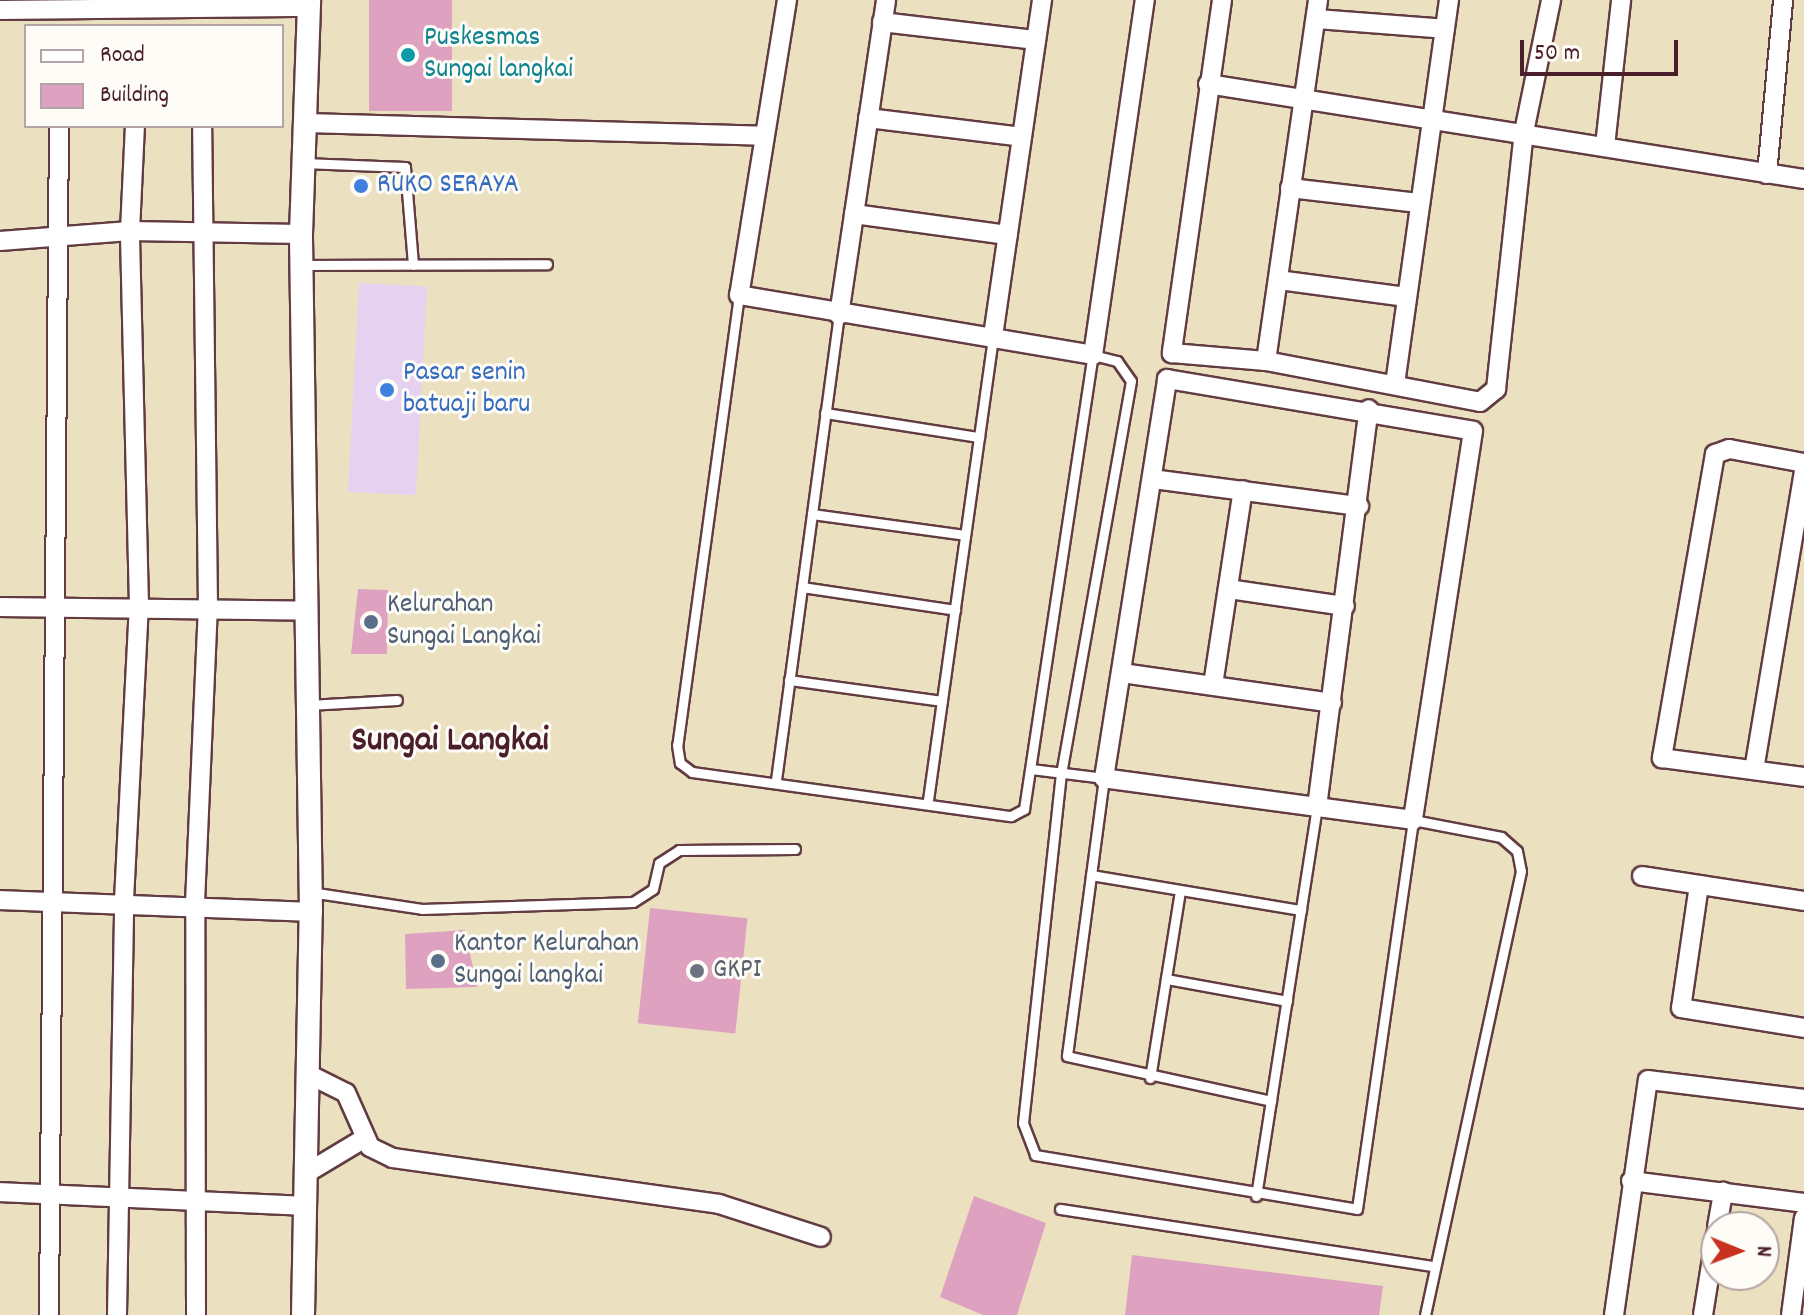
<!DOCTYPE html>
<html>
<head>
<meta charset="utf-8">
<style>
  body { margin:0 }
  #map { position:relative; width:1804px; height:1315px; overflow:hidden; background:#ebe1c0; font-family:Dekko,sans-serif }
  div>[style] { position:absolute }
  .built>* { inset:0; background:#e6d2f0; transform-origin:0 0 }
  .building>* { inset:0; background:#dea2c0; transform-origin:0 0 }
  .roads { filter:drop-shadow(2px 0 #623c41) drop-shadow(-2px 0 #623c41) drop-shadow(0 2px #623c41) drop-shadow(0 -2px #623c41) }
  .service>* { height:9px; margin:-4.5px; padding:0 4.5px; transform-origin:4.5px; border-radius:4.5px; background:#fff }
  .minor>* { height:18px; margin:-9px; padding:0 9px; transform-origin:9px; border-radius:9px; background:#fff }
  .tertiary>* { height:22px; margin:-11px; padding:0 11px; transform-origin:11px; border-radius:11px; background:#fff }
  .dots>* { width:22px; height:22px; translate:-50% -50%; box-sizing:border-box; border:4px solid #fdfcf7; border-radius:50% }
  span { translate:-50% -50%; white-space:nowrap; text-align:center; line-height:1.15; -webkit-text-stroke:6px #fdfcf7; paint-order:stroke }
  .culture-label { font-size:28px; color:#0d838f }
  .left { translate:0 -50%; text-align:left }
  .shop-label { font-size:28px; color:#366cbe }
  .service-label { font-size:28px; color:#4e5e75 }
  .worship-label { font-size:28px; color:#5b616d }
  .district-label { font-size:36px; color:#4a1f2b; font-weight:700 }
  .legend { position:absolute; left:24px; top:24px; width:260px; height:104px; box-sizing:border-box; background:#fdfcf7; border:2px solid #b5a4a5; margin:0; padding:10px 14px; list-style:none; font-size:24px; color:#4a1f2b }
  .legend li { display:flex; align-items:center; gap:16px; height:40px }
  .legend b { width:40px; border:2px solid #b5a4a5 }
  .north { position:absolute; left:1700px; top:1211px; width:80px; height:80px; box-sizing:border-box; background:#fdfcf7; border:2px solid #b5a4a5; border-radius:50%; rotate:91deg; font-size:22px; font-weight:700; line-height:32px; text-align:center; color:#4a1f2b }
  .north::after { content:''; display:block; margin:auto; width:28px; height:36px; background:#c8321e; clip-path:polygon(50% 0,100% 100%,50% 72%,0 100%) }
  .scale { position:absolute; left:1520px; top:40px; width:158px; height:36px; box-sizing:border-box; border:4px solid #4a1f2b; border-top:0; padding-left:10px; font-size:24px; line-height:28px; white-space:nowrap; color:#4a1f2b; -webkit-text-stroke:6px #fdfcf7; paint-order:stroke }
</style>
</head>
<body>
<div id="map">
  <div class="built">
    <div style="left:359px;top:283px;width:68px;height:209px;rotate:3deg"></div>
  </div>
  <div class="building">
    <div style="left:369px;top:0;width:83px;height:111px"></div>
    <div style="clip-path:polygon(358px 589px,388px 590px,387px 654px,351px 654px)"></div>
    <div style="left:650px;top:908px;width:98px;height:116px;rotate:6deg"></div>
    <div style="clip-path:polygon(465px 930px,477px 987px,406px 989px,405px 934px)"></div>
    <div style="clip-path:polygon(974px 1196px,1046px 1223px,1017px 1315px,983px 1315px,940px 1297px)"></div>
    <div style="clip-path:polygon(1132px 1255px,1383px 1286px,1379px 1315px,1125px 1315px)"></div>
  </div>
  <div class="roads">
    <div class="service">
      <div style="left:303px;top:163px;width:102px;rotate:2.2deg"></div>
      <div style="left:405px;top:167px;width:98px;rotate:85.3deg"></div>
      <div style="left:302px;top:265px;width:245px;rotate:-0.2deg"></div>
      <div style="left:739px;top:295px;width:454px;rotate:97.8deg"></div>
      <div style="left:677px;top:745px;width:18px;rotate:81deg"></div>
      <div style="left:680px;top:763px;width:15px;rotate:37deg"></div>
      <div style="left:692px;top:772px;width:322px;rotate:7.9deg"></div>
      <div style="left:1011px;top:816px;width:15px;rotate:-28deg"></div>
      <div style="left:1024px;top:809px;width:459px;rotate:-81.4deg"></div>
      <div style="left:1093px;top:355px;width:25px;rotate:14deg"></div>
      <div style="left:1117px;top:361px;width:24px;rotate:55deg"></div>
      <div style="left:1131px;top:381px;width:398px;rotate:100.1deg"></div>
      <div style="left:1061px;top:773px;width:352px;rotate:96.2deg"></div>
      <div style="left:1023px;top:1123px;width:34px;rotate:69deg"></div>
      <div style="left:1035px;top:1155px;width:326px;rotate:9.5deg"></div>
      <div style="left:1357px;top:1209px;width:393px;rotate:-81.8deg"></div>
      <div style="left:1413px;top:820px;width:90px;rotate:10.9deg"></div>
      <div style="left:1501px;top:837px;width:21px;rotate:41deg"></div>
      <div style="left:1517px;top:851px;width:20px;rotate:79deg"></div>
      <div style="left:1521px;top:871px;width:454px;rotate:102.2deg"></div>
      <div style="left:825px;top:413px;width:156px;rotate:8.9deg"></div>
      <div style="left:812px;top:514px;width:154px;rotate:7.8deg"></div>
      <div style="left:802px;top:587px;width:155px;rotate:8.5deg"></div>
      <div style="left:789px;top:680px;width:154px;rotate:7.8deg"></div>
      <div style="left:308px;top:705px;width:89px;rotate:-3.2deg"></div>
      <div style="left:1031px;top:769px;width:74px;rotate:7deg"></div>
      <div style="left:1104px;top:778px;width:280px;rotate:97.6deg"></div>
      <div style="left:1067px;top:1056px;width:209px;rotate:12.4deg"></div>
      <div style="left:776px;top:780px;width:469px;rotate:-82.3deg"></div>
      <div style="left:928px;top:800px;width:469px;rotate:-82deg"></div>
      <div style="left:1091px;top:875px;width:213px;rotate:9.5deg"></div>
      <div style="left:310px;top:892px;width:113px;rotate:8.6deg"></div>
      <div style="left:422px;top:909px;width:211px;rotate:-1.9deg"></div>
      <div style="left:633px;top:902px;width:24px;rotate:-33deg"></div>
      <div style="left:653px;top:889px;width:27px;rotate:-77deg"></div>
      <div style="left:659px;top:863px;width:24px;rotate:-33deg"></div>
      <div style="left:679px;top:850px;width:116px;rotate:-0.5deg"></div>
      <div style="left:1166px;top:979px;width:123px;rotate:10.3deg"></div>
      <div style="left:1150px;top:1078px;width:190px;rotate:-80.9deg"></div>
      <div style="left:1256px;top:1196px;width:394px;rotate:-81.1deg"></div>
      <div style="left:1060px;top:1209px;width:377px;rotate:8.7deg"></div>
    </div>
    <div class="minor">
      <div style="left:787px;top:0;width:299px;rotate:99.2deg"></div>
      <div style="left:739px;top:295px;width:359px;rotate:9.6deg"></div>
      <div style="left:1093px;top:355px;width:359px;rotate:-81.7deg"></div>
      <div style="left:1222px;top:0;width:357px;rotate:98.1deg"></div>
      <div style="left:1172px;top:353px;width:94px;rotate:4.9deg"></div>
      <div style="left:1266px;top:361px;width:218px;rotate:10.8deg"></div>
      <div style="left:1480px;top:402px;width:21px;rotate:-39deg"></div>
      <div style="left:1496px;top:389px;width:259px;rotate:-83.8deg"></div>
      <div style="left:1524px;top:132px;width:135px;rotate:-78.4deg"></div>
      <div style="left:0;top:10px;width:309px;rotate:-0.6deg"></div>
      <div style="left:1316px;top:19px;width:129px;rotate:4.4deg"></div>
      <div style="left:882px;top:22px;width:155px;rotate:6.7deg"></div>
      <div style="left:1208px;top:84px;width:604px;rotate:9.06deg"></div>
      <div style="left:868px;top:118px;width:155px;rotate:7deg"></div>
      <div style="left:306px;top:123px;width:458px;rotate:1.6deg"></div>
      <div style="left:1605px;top:146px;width:147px;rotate:-83.7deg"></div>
      <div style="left:1767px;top:174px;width:175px;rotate:-84.7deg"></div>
      <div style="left:1290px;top:188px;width:129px;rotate:6.7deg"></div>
      <div style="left:854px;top:214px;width:155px;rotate:7.8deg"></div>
      <div style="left:0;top:241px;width:130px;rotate:-4.4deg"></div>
      <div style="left:130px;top:231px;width:171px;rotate:1deg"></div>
      <div style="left:1279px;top:280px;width:129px;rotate:7.6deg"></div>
      <div style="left:839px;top:315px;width:318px;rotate:-81.5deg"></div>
      <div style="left:993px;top:336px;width:340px;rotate:-81.7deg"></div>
      <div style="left:1266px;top:361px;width:365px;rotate:-81.8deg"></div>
      <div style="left:1167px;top:379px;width:310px;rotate:9.6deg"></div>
      <div style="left:1473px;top:431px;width:394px;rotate:98.8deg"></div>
      <div style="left:1413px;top:820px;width:312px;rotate:-172.3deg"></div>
      <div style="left:1104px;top:778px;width:404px;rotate:-81deg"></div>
      <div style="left:1395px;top:384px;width:388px;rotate:-82deg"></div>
      <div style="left:1804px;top:463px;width:76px;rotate:-169.4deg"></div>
      <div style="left:1729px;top:449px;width:15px;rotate:160deg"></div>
      <div style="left:1715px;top:454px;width:309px;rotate:99.9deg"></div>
      <div style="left:1662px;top:758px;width:143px;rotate:7.6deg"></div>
      <div style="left:1153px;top:479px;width:208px;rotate:7.5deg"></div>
      <div style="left:1228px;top:589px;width:118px;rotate:8.3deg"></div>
      <div style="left:0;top:607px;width:307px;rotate:0.7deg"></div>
      <div style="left:1122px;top:673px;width:212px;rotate:8.1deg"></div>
      <div style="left:1213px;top:685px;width:197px;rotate:-81.3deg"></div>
      <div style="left:1754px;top:770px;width:303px;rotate:-80.5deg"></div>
      <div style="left:1317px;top:807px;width:401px;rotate:-82.6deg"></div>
      <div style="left:1642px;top:876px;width:164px;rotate:8.8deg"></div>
      <div style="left:1699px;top:885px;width:124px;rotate:98.3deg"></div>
      <div style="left:1681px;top:1008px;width:125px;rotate:9.2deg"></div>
      <div style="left:0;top:900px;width:311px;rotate:2.2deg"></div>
      <div style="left:308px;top:1074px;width:42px;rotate:26.6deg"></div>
      <div style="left:346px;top:1093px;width:59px;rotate:66deg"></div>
      <div style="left:370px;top:1147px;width:25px;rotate:26deg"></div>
      <div style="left:393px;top:1158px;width:329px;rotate:8deg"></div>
      <div style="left:719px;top:1204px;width:107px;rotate:17.9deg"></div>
      <div style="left:305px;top:1174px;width:70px;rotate:-31deg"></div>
      <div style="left:1631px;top:1181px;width:174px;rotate:7.2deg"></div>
      <div style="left:0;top:1192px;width:304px;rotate:2.6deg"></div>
      <div style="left:1717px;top:1227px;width:36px;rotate:-80deg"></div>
      <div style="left:49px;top:1315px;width:1189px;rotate:-89.52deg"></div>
      <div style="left:117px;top:1315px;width:415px;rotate:-89deg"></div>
      <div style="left:124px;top:900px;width:295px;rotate:-87.1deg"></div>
      <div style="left:139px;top:605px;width:374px;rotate:-91.4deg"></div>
      <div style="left:130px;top:231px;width:105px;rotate:-87.3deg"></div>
      <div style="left:196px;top:1315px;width:412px;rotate:-90.1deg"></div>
      <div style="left:195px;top:903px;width:296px;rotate:-87.5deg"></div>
      <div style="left:208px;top:607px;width:481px;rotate:-90.7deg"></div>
      <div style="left:1614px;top:1315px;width:237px;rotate:-81.8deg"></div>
      <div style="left:1648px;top:1080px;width:157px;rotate:6.9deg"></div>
      <div style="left:1703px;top:1315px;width:82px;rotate:-80.9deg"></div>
      <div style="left:1791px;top:1315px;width:98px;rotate:-82.4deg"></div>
    </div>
    <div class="tertiary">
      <div style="left:303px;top:1315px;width:403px;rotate:-88.9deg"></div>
      <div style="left:311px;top:912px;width:678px;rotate:-90.85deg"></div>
      <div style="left:301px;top:234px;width:234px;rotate:-88deg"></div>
    </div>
  </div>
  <div class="dots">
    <div style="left:408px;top:55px;background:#0f9aa8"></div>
    <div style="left:361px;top:186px;background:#3f7fe0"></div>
    <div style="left:387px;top:390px;background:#3f7fe0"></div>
    <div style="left:371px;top:622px;background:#5c6f8a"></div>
    <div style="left:438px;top:961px;background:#5c6f8a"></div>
    <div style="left:697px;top:971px;background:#6b7280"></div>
  </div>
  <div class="culture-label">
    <span class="left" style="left:424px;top:55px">Puskesmas<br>Sungai langkai</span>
  </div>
  <div class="shop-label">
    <span class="left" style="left:377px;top:186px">RUKO SERAYA</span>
    <span class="left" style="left:403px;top:390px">Pasar senin<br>batuaji baru</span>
  </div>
  <div class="service-label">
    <span class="left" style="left:387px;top:622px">Kelurahan<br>Sungai Langkai</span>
    <span class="left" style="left:454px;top:961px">Kantor Kelurahan<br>Sungai langkai</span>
  </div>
  <div class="worship-label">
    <span class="left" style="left:713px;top:971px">GKPI</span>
  </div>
  <div class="district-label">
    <span style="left:450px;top:743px">Sungai Langkai</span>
  </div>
  <ul class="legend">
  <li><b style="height:10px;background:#fff"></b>Road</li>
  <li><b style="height:22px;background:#dea2c0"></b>Building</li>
  </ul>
  <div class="north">N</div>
  <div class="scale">50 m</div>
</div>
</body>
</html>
